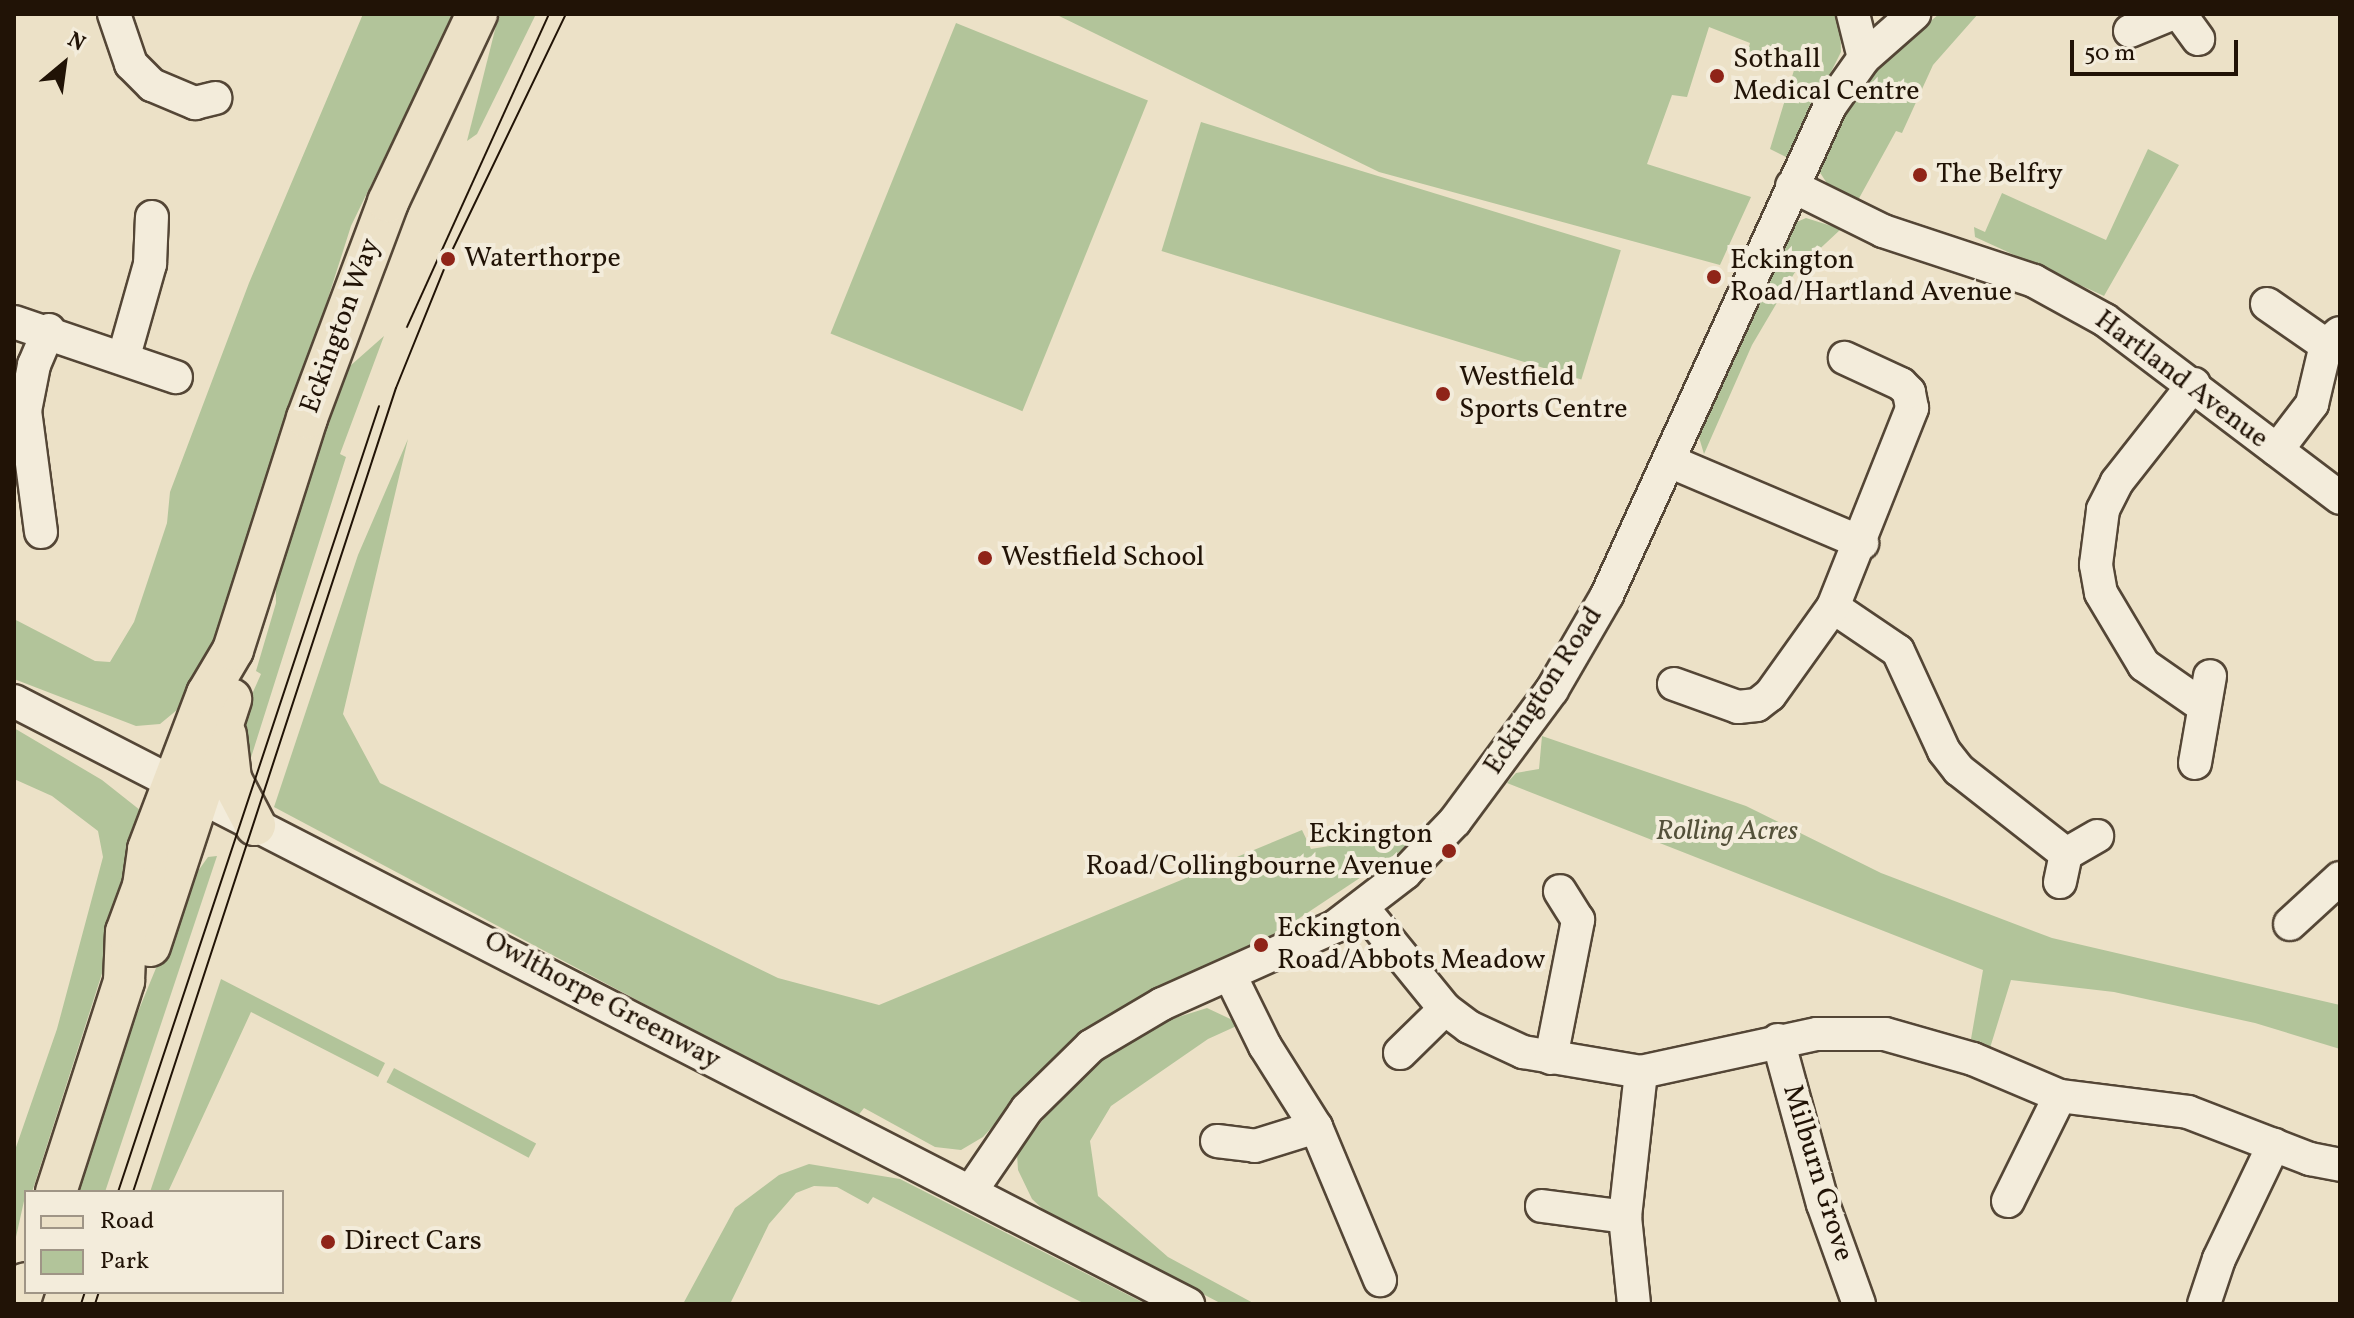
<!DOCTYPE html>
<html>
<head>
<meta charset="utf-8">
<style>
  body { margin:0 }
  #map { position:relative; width:2354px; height:1318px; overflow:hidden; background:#ece1c7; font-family:Vollkorn,serif }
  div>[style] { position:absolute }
  .green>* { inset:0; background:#b2c49a; transform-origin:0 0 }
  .roads { filter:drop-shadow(2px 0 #544636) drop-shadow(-2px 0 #544636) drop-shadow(0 2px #544636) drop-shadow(0 -2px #544636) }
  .minor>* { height:32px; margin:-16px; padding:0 16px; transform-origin:16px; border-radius:16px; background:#f3ecdb }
  .major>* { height:40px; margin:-20px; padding:0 20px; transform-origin:20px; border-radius:20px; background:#ece1c7 }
  .tram>* { height:2px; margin:-1px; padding:0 1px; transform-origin:1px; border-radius:1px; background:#211306 }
  .dots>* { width:22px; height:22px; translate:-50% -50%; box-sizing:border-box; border:4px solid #f3ecdb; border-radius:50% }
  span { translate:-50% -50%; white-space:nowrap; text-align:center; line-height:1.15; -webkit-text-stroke:8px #f3ecdb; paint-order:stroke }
  .poi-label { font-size:28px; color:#211306 }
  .left { translate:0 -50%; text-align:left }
  .right { translate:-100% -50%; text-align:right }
  .street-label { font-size:28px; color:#211306 }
  .park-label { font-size:28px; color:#54513a; font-style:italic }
  .frame { position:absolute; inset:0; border:16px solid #211306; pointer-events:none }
  .legend { position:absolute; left:24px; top:1190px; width:260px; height:104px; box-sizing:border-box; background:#f3ecdb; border:2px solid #9f9586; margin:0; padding:10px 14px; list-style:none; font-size:24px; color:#211306 }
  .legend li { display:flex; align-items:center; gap:16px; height:40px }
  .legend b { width:40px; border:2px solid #9f9586 }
  .north { position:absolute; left:24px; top:24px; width:80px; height:80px; -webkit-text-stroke:6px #f3ecdb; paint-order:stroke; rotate:29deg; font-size:22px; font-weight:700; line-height:32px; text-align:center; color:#211306 }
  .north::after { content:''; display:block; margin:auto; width:28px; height:36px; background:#211306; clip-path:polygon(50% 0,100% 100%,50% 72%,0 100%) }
  .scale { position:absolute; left:2070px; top:40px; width:168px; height:36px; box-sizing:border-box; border:4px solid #211306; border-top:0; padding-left:10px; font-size:24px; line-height:28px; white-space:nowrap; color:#211306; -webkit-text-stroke:6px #f3ecdb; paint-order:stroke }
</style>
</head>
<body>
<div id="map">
  <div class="green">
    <div style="clip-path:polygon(363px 14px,454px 14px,351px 226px,243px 565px,189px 700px,160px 724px,136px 726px,14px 679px,14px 619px,95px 661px,110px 662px,134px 622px,167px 523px,170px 492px,249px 283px)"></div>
    <div style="clip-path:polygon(499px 14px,536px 14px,477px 134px,467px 141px)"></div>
    <div style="clip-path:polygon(1055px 14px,1840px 14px,1841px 52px,1788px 158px,1770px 149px,1798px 57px,1777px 51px,1773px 63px,1747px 54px,1750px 43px,1709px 27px,1687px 97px,1672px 95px,1647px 164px,1751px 197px,1720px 265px,1379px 172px)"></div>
    <div style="clip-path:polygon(1939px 14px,1978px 14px,1933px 65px,1902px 133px,1896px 131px,1857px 202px,1830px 188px,1819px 171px,1819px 157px,1830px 133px,1884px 61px)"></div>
    <div style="left:956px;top:23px;width:207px;height:335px;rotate:22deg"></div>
    <div style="left:1201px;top:122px;width:439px;height:135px;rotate:17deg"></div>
    <div style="clip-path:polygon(2148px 149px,2179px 165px,2104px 296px,1975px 237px,1974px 227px,1985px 232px,2002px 193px,2106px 240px)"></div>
    <div style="clip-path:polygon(1806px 218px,1841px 229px,1795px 272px,1752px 345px,1704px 454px,1698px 434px,1792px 224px)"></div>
    <div style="clip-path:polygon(384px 336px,340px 454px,346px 457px,248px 767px,237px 728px,261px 674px,256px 671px,276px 603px,275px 555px,333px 381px)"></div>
    <div style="clip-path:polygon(408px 439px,343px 714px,380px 783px,778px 978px,879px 1005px,1302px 830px,1311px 849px,1391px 836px,1417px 840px,1280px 931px,1081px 1030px,983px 1137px,961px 1150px,935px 1147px,864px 1108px,857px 1117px,274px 807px,358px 555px)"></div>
    <div style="clip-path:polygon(14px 728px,102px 780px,145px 814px,146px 836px,32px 1192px,26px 1192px,14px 1246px,14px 1153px,57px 1029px,103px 857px,98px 831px,52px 796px,14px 779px)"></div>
    <div style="clip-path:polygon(1542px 736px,1746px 806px,1881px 873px,2052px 938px,2340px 1005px,2340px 1049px,2255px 1023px,2114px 992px,2011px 980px,1990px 1048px,1971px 1039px,1983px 970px,1507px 783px,1516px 773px,1539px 769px)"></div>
    <div style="clip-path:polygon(217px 856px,105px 1192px,72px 1192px,110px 1080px,193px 878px,208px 857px)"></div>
    <div style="clip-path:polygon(221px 979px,385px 1063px,378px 1077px,251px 1012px,168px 1192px,150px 1192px)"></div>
    <div style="clip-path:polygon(1207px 1008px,1241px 1024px,1208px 1039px,1111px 1106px,1090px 1141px,1098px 1196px,1168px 1257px,1255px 1304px,1222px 1304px,1046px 1212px,1032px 1199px,1018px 1170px,1017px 1154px,1061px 1096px,1095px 1062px,1156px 1024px)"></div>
    <div style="left:394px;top:1068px;width:161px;height:16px;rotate:28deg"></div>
    <div style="clip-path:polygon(809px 1164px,900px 1179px,1146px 1304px,1085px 1304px,873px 1197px,868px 1204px,837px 1187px,814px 1186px,796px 1193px,769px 1224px,730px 1304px,683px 1304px,735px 1208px,779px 1175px)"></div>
  </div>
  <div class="roads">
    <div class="minor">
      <div style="left:114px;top:14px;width:53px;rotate:71.2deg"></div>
      <div style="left:131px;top:64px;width:30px;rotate:45deg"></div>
      <div style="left:152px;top:85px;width:47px;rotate:22.7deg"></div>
      <div style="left:195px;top:103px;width:21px;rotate:-14deg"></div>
      <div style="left:1853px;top:14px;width:45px;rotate:76deg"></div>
      <div style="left:2180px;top:14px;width:31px;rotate:54deg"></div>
      <div style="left:2130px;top:31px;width:44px;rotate:-22.5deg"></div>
      <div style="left:1792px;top:186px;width:102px;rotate:26.3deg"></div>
      <div style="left:1883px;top:231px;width:159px;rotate:18.3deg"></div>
      <div style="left:2034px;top:281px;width:81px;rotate:28.8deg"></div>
      <div style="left:2105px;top:320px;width:295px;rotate:37.1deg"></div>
      <div style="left:2267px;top:304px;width:72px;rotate:34.8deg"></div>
      <div style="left:14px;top:322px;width:171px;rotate:18.8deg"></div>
      <div style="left:124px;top:356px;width:96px;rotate:-74.2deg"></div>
      <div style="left:150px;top:264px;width:47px;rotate:-87.6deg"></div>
      <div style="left:2194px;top:384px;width:125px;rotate:128.2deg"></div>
      <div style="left:2117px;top:482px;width:31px;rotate:117deg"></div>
      <div style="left:2103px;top:510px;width:55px;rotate:97.3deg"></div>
      <div style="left:2096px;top:565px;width:28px;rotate:80deg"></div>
      <div style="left:2101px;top:593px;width:84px;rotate:59.2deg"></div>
      <div style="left:2144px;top:665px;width:72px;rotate:34.8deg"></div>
      <div style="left:2277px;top:450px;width:58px;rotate:-52.7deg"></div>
      <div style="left:2312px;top:404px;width:61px;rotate:-76.7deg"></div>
      <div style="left:2326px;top:345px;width:18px;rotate:-41deg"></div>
      <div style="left:1669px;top:461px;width:210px;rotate:23deg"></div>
      <div style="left:41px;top:532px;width:122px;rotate:-97.5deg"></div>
      <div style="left:25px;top:411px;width:47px;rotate:-78.9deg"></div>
      <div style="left:34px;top:365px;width:38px;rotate:-67deg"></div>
      <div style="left:1833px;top:607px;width:78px;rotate:34.1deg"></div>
      <div style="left:1898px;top:651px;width:110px;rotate:65.3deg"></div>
      <div style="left:1944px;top:751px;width:24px;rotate:52deg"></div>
      <div style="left:1959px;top:770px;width:136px;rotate:38.1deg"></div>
      <div style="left:2066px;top:854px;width:36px;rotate:-30deg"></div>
      <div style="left:1674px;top:684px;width:68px;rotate:19.8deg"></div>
      <div style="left:1738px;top:707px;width:19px;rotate:-6deg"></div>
      <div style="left:1757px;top:705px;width:16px;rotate:-38deg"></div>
      <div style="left:1770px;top:695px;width:108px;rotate:-54.4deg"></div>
      <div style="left:1833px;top:607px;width:214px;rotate:-68.3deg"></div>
      <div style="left:1912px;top:408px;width:16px;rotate:-101deg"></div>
      <div style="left:1909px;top:392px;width:11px;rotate:-135deg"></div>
      <div style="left:1901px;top:384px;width:62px;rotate:-155.1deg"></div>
      <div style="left:14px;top:701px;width:1320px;rotate:27.19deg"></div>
      <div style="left:2195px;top:763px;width:88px;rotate:-80.2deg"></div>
      <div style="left:2060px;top:882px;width:29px;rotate:-78deg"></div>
      <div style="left:1362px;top:907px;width:132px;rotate:50.9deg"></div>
      <div style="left:1445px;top:1009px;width:30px;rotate:37deg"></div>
      <div style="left:1469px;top:1027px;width:60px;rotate:24.8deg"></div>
      <div style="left:1523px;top:1052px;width:120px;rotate:9.6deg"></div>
      <div style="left:1641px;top:1072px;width:180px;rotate:-12.2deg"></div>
      <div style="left:1817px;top:1034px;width:68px"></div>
      <div style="left:1885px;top:1034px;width:91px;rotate:15.9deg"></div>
      <div style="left:1973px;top:1059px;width:95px;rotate:23deg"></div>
      <div style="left:2060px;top:1096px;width:129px;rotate:7.1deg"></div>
      <div style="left:2188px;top:1112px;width:131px;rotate:21.1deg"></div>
      <div style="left:2310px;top:1159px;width:31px;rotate:11deg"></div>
      <div style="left:2290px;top:924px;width:68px;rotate:-42.6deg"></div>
      <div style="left:1230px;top:975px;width:79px;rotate:63.8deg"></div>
      <div style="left:1265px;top:1046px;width:96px;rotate:57.8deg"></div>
      <div style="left:1316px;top:1127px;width:166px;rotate:67.3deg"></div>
      <div style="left:1778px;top:1040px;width:170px;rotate:74.7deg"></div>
      <div style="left:1823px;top:1204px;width:106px;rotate:70.2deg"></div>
      <div style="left:1400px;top:1053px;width:63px;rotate:-44.4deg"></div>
      <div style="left:1551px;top:1058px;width:141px;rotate:-78.9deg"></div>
      <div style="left:1578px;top:920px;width:34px;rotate:-122deg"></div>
      <div style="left:1217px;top:1141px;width:38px;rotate:7deg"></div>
      <div style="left:1255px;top:1146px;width:64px;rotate:-17.3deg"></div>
      <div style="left:971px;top:1191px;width:99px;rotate:-55.7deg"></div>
      <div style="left:1027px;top:1109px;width:90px;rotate:-44.5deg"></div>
      <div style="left:1091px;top:1046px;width:82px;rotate:-30.6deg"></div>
      <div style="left:1162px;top:1004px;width:191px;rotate:-24.1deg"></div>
      <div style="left:1336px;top:926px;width:87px;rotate:-37.5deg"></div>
      <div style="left:1405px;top:873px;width:72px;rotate:-46.1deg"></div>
      <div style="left:1455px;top:821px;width:163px;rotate:-53.5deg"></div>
      <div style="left:1552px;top:690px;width:110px;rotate:-59.9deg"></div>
      <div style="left:1607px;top:595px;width:537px;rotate:-65.49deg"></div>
      <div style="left:1830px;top:106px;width:59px;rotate:-54.7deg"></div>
      <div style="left:1864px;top:58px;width:67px;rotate:-41.3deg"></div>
      <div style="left:2008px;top:1201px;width:117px;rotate:-63.7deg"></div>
      <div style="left:1542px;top:1206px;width:84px;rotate:7.5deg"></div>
      <div style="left:1634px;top:1304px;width:87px;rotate:-95.9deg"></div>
      <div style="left:1625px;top:1217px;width:146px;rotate:-83.7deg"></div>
      <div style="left:2204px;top:1304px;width:47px;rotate:-71.6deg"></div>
      <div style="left:2219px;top:1259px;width:127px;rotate:-64.4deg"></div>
    </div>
    <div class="major">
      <div style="left:226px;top:735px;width:44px;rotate:83.5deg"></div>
      <div style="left:231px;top:779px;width:52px;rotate:62.4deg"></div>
      <div style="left:150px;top:946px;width:260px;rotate:-71.8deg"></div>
      <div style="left:56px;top:1192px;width:222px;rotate:-72.1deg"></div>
      <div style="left:124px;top:981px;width:49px;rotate:-87.7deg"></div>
      <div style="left:126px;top:932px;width:49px;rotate:-69.7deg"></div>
      <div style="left:143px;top:886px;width:37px;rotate:-82deg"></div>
      <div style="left:148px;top:849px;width:166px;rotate:-69.2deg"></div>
      <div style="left:207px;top:694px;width:51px;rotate:-59.4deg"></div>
      <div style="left:233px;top:650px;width:244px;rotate:-72.3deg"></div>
      <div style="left:307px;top:418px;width:231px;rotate:-69.4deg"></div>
      <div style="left:388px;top:202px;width:208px;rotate:-64.7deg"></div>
      <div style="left:19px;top:1304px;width:22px;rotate:-72deg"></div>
    </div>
  </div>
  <div class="tram">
    <div style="left:407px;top:327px;width:344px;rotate:-65.6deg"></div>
    <div style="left:118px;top:1192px;width:828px;rotate:-71.63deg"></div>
    <div style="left:133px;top:1192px;width:846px;rotate:-71.89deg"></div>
    <div style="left:396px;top:388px;width:139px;rotate:-68deg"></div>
    <div style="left:448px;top:259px;width:272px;rotate:-64.3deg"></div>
    <div style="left:81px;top:1304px;width:13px;rotate:-72deg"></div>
    <div style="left:95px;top:1304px;width:13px;rotate:-72deg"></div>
  </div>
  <div class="dots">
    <div style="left:1717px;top:76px;background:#8f2418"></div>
    <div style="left:1920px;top:175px;background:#8f2418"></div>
    <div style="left:448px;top:259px;background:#8f2418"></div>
    <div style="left:1714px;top:277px;background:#8f2418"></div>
    <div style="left:1443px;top:394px;background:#8f2418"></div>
    <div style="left:985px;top:558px;background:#8f2418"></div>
    <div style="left:1449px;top:851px;background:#8f2418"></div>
    <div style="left:1261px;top:945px;background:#8f2418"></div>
    <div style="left:328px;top:1242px;background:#8f2418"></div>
  </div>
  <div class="poi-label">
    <span class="left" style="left:1733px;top:76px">Sothall<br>Medical Centre</span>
    <span class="left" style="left:1936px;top:175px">The Belfry</span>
    <span class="left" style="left:464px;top:259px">Waterthorpe</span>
    <span class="left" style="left:1730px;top:277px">Eckington<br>Road/Hartland Avenue</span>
    <span class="left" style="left:1459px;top:394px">Westfield<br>Sports Centre</span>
    <span class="left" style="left:1001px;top:558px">Westfield School</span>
    <span class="right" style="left:1433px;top:851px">Eckington<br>Road/Collingbourne Avenue</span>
    <span class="left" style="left:1277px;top:945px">Eckington<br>Road/Abbots Meadow</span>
    <span class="left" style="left:344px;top:1242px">Direct Cars</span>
  </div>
  <div class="street-label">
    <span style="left:341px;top:326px;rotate:-70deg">Eckington Way</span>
    <span style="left:2181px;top:380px;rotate:37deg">Hartland Avenue</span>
    <span style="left:1544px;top:691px;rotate:-57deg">Eckington Road</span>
    <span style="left:602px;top:1001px;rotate:28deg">Owlthorpe Greenway</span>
    <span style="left:1817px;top:1173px;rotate:73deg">Milburn Grove</span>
  </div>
  <div class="park-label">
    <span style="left:1727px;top:832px">Rolling Acres</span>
  </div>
  <div class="frame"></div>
  <ul class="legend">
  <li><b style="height:10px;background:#ece1c7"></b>Road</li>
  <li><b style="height:22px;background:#b2c49a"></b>Park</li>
  </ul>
  <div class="north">N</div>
  <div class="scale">50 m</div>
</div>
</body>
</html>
